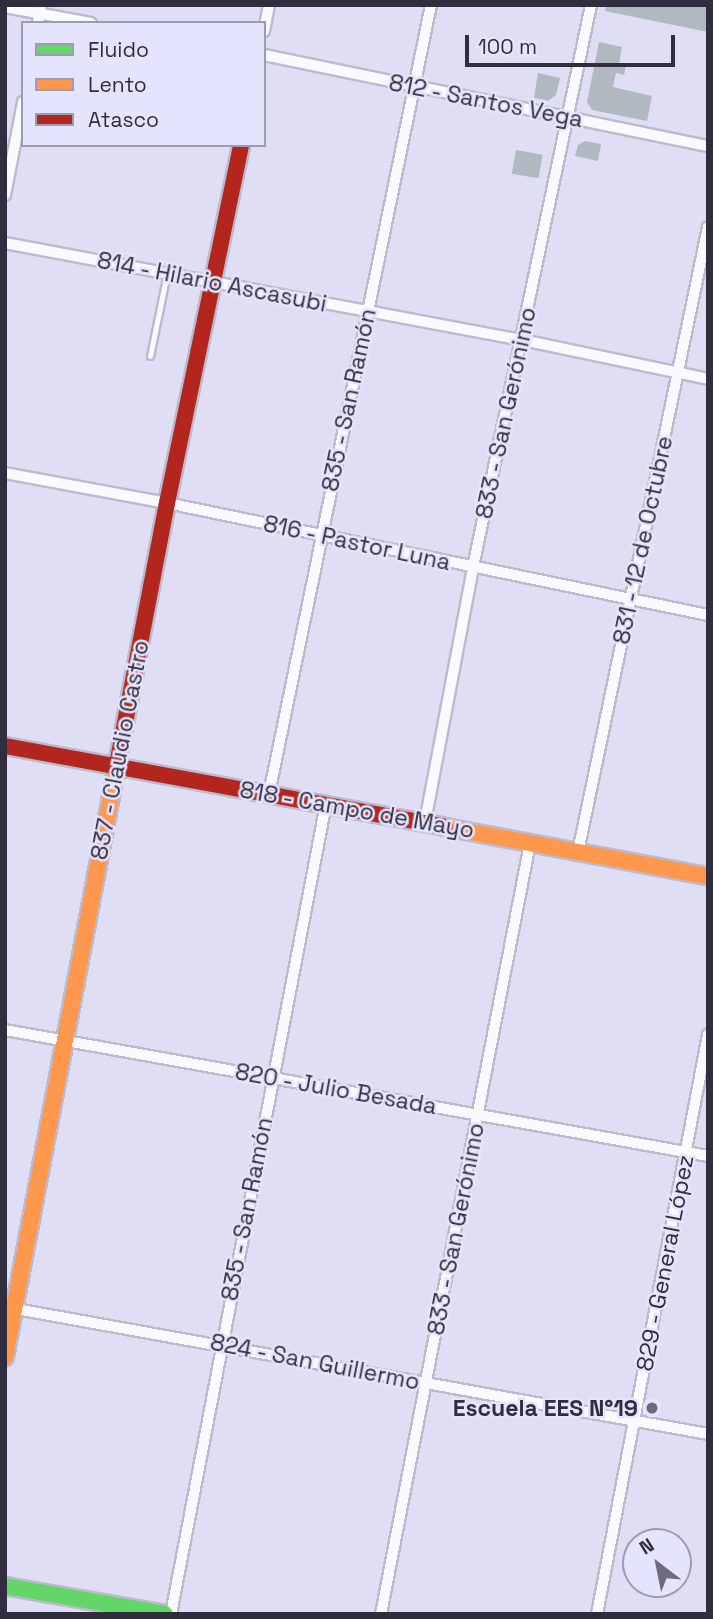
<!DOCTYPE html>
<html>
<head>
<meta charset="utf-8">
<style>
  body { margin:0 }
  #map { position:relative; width:713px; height:1619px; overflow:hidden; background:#dfdef5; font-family:"Space Grotesk",sans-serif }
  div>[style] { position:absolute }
  .building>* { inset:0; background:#b0b9c0; transform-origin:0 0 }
  .roads { filter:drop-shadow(2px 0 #bcbbcd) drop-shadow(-2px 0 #bcbbcd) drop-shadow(0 2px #bcbbcd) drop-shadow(0 -2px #bcbbcd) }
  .lane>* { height:5px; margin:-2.5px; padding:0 2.5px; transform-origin:2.5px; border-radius:2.5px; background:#fafafe }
  .street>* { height:10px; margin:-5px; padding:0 5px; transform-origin:5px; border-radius:5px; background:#fafafe }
  .fast>* { height:16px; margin:-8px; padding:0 8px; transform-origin:8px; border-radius:8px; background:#63d668 }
  .slow>* { height:16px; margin:-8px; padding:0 8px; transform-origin:8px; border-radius:8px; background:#ff974d }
  .jam>* { height:16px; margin:-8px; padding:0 8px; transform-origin:8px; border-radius:8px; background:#b3261e }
  .dots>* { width:19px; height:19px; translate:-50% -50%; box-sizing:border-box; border:4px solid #e5e4fd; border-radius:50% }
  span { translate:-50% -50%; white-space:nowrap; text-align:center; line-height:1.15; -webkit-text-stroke:5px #e5e4fd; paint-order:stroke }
  .street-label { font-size:23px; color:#302e3e }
  .poi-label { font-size:23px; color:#302e3e; font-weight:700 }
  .right { translate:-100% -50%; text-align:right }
  .frame { position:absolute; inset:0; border:7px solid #302e3e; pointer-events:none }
  .legend { position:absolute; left:21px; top:21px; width:245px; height:126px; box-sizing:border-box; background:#e5e4fd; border:2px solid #9d9bb1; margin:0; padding:9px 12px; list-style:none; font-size:21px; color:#302e3e }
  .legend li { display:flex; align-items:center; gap:14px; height:35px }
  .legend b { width:35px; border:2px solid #9d9bb1 }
  .north { position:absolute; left:622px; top:1528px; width:70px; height:70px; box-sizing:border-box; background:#e5e4fd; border:2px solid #9d9bb1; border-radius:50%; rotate:328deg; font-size:19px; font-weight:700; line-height:28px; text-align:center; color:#302e3e }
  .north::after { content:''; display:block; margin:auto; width:24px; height:32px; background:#6d6c7e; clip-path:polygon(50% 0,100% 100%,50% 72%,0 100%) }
  .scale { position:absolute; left:465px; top:35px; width:210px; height:32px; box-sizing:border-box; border:4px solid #302e3e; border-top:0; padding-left:9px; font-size:21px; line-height:24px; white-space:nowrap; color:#302e3e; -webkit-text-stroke:5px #e5e4fd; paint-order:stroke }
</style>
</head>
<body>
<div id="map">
  <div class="building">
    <div style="clip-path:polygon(606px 5px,708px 5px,708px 32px,605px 11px)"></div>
    <div style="clip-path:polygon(599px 42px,622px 47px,619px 64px,626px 65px,624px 75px,616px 73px,613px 87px,652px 96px,647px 121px,592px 110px,587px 102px)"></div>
    <div style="clip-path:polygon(538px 73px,560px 78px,556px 95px,548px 101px,534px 98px)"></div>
    <div style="clip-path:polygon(585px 141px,601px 144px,598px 161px,575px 156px,578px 145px)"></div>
    <div style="left:516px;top:150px;width:27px;height:24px;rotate:10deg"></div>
  </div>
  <div class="roads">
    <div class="lane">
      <div style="left:150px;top:356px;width:85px;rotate:-78.4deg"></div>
    </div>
    <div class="street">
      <div style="left:5px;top:7px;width:87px;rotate:10.5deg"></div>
      <div style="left:38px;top:23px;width:18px;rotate:-81deg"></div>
      <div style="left:264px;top:31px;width:26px;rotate:-79deg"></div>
      <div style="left:264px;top:55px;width:453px;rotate:11.6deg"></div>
      <div style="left:5px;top:195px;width:95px;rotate:-79deg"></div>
      <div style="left:5px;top:243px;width:526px;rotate:10.63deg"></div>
      <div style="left:522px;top:340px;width:190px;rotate:11.8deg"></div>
      <div style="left:5px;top:473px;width:165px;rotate:10.5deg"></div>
      <div style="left:167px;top:503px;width:552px;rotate:11.7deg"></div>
      <div style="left:269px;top:794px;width:805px;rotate:-78.4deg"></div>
      <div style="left:425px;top:822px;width:259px;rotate:-79.3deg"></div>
      <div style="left:473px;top:567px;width:574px;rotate:-78.14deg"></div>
      <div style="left:578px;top:852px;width:638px;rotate:-78.25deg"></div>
      <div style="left:5px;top:1030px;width:714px;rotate:10.16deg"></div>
      <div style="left:5px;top:1307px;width:714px;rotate:10.24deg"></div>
      <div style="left:171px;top:1614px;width:825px;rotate:-79.17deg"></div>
      <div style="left:381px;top:1614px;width:785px;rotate:-79.06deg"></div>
      <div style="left:597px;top:1614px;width:590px;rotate:-79.15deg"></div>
    </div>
    <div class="fast">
      <div style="left:5px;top:1586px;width:162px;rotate:9.9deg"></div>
    </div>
    <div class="slow">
      <div style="left:445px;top:827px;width:268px;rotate:10.6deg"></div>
      <div style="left:5px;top:1357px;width:597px;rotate:-79.29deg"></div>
    </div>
    <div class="jam">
      <div style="left:5px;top:746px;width:447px;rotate:10.4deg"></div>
      <div style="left:116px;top:770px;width:272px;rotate:-79.2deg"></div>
      <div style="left:167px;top:503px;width:366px;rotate:-78.3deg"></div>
    </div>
  </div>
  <div class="dots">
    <div style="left:652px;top:1408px;background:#6d6c7e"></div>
  </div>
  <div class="street-label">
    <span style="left:486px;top:101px;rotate:11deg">812 - Santos Vega</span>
    <span style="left:212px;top:282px;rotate:11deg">814 - Hilario Ascasubi</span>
    <span style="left:349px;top:400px;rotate:-78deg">835 - San Ramón</span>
    <span style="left:506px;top:413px;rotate:-78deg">833 - San Gerónimo</span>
    <span style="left:643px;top:540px;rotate:-78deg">831 - 12 de Octubre</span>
    <span style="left:357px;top:543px;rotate:12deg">816 - Pastor Luna</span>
    <span style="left:120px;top:750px;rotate:-79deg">837 - Claudio Castro</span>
    <span style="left:357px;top:810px;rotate:10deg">818 - Campo de Mayo</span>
    <span style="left:336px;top:1089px;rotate:10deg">820 - Julio Besada</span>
    <span style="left:247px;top:1209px;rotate:-79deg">835 - San Ramón</span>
    <span style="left:456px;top:1229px;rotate:-79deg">833 - San Gerónimo</span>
    <span style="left:665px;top:1263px;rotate:-79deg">829 - General López</span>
    <span style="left:315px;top:1362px;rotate:11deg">824 - San Guillermo</span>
  </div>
  <div class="poi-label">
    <span class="right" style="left:638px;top:1408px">Escuela EES N°19</span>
  </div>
  <div class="frame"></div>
  <ul class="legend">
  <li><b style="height:9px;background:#63d668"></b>Fluido</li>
  <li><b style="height:9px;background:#ff974d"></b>Lento</li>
  <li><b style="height:9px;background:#b3261e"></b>Atasco</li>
  </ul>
  <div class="north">N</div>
  <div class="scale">100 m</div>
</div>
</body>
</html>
